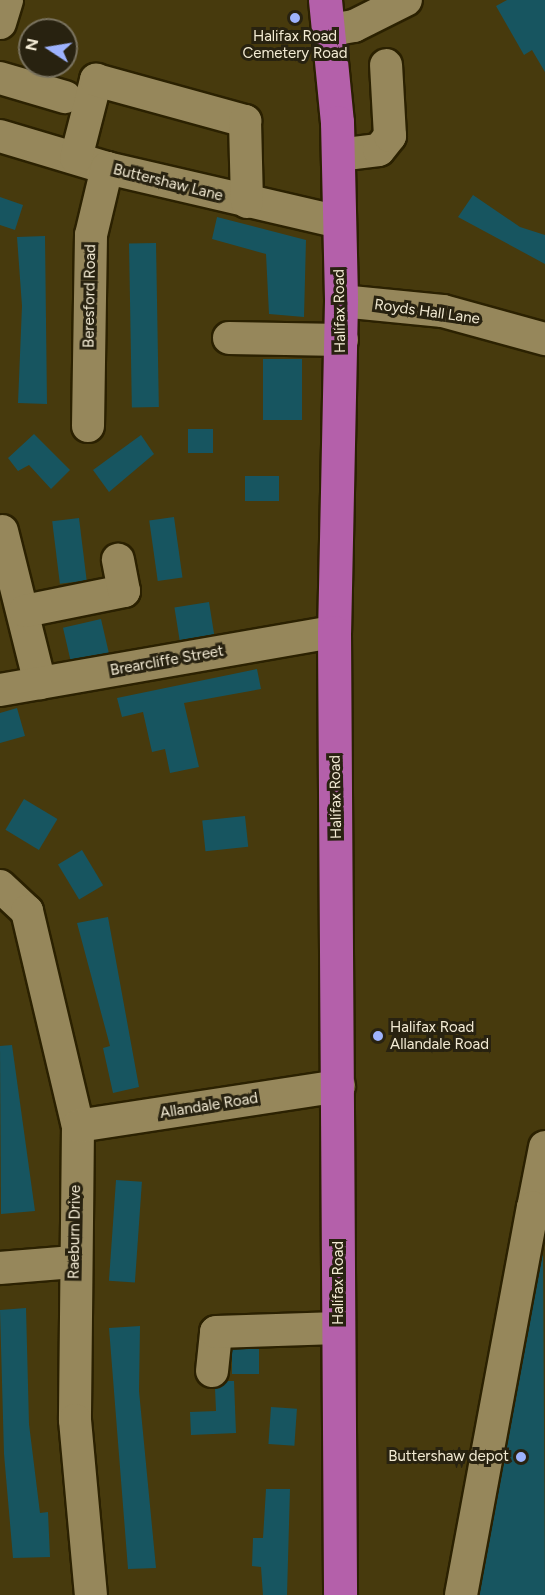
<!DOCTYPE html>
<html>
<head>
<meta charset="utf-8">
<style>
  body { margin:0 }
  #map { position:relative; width:545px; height:1595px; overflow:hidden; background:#473a0d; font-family:Figtree,sans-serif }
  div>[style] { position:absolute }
  .building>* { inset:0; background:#175560; transform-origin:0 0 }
  .roads { filter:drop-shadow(2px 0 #2b2101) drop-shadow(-2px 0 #2b2101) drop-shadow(0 2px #2b2101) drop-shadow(0 -2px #2b2101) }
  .minor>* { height:32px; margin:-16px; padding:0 16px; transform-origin:16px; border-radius:16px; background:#96875b }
  .highway>* { height:33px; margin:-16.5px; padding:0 16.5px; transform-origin:16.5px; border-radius:16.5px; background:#b460aa }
  .dots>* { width:16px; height:16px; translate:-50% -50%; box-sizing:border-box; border:3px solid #282210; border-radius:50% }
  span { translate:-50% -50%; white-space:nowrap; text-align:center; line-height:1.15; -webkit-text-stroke:6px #282210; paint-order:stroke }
  .poi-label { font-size:15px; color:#f3ebd4 }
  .left { translate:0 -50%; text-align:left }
  .right { translate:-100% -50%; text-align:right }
  .street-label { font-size:15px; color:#f3ebd4 }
  .north { position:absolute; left:18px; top:18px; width:60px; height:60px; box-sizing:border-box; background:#282210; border:2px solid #79725e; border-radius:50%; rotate:282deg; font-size:16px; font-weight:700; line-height:24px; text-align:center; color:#f3ebd4 }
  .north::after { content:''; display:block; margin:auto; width:21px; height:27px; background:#9eb3fd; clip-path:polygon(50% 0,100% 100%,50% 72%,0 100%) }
</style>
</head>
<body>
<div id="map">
  <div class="building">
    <div style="clip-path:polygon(507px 0,545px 0,545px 72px,532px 50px,524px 55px,496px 6px)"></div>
    <div style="clip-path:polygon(473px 195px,520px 227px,545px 235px,545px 264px,458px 217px)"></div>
    <div style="clip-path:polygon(0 197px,23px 205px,15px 230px,0 225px)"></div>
    <div style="clip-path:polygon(217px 217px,306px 240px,304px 317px,269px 314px,266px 254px,212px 239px)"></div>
    <div style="clip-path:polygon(45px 236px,47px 404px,18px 403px,22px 306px,17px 237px)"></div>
    <div style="left:156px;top:243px;width:164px;height:27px;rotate:89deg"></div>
    <div style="left:263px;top:359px;width:39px;height:61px"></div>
    <div style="left:188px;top:429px;width:25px;height:24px"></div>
    <div style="clip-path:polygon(34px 434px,70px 470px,51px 489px,29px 465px,18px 471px,8px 458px)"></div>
    <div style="clip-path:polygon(141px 435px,154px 454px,109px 492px,93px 470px)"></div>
    <div style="left:245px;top:476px;width:34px;height:25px"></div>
    <div style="left:174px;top:517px;width:61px;height:25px;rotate:82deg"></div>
    <div style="left:79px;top:518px;width:63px;height:27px;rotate:83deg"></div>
    <div style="left:209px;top:602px;width:33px;height:35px;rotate:81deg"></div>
    <div style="left:101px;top:619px;width:35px;height:39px;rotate:77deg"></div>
    <div style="clip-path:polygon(257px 669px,261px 689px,184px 703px,199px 767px,170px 773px,165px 749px,152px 752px,143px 712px,122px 717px,117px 698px)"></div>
    <div style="clip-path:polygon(17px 708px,25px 736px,0 743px,0 713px)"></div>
    <div style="left:24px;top:799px;width:39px;height:36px;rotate:31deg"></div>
    <div style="left:245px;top:816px;width:31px;height:43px;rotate:84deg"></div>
    <div style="left:82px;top:850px;width:41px;height:28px;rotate:59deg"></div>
    <div style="clip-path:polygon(108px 917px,139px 1087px,113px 1093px,103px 1048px,110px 1046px,77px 923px)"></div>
    <div style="clip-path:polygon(12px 1045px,35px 1211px,1px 1214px,0 1046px)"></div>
    <div style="left:116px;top:1180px;width:26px;height:101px;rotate:4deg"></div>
    <div style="clip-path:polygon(543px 1250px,545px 1595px,479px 1595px)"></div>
    <div style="clip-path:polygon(26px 1308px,29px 1424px,40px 1513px,48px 1512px,50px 1557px,13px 1558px,4px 1454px,0 1310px)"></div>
    <div style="clip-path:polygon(140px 1326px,139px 1391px,156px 1568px,128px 1569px,109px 1328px)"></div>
    <div style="left:232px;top:1349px;width:27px;height:25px"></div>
    <div style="clip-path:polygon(227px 1381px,234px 1381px,236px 1433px,191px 1435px,190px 1412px,216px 1411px,215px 1388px)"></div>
    <div style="left:271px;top:1407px;width:26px;height:37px;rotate:4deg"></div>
    <div style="clip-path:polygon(266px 1489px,290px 1489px,287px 1595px,263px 1595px,261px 1567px,252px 1566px,253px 1538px,263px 1538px)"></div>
  </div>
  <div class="roads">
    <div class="minor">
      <div style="left:0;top:23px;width:24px;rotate:-73deg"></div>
      <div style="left:331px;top:30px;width:23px;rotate:-10deg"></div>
      <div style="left:354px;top:26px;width:58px;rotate:-26.6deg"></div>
      <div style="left:0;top:78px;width:68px;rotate:16.3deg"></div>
      <div style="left:0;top:136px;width:112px;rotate:16.7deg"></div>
      <div style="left:107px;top:168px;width:238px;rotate:13.1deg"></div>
      <div style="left:338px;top:155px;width:41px;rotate:-7deg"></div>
      <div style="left:379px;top:150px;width:18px;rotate:-52deg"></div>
      <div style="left:390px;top:136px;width:71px;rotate:-93.2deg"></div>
      <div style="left:76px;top:158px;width:81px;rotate:-75.6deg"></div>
      <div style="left:96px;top:80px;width:155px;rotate:15.4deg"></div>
      <div style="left:245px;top:121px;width:81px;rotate:88.6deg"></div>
      <div style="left:341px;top:301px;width:102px;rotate:5.6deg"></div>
      <div style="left:443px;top:311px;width:106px;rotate:15.4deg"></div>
      <div style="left:229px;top:338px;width:113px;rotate:1deg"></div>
      <div style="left:88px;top:426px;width:191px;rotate:-89.1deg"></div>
      <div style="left:91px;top:235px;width:69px;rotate:-76.6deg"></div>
      <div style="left:2px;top:531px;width:157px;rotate:76deg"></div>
      <div style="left:25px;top:611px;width:101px;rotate:-11.4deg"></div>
      <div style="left:124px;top:591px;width:32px;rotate:-101deg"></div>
      <div style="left:0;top:690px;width:339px;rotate:-9.9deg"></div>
      <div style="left:0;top:886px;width:37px;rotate:43deg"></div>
      <div style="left:27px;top:911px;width:221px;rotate:76.7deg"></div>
      <div style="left:78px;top:1126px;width:294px;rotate:90.6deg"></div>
      <div style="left:75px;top:1420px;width:176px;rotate:84.8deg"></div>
      <div style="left:78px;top:1126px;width:264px;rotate:-8.7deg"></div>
      <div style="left:545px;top:1147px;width:62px;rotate:101.1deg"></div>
      <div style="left:533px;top:1208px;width:12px;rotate:9deg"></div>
      <div style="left:0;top:1268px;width:73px;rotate:-4.7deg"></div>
      <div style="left:212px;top:1371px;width:39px;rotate:-84deg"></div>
      <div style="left:216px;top:1332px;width:122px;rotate:-1.9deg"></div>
      <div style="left:461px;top:1595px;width:394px;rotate:-79.5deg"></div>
    </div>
    <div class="highway">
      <div style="left:325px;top:0;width:123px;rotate:84.4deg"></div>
      <div style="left:337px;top:122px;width:179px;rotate:88.7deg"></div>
      <div style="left:341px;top:301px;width:331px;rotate:91.2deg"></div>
      <div style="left:334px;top:632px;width:963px;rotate:89.64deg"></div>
    </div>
  </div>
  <div class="dots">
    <div style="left:295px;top:18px;background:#9eb3fd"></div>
    <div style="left:378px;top:1036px;background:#9eb3fd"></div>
    <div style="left:521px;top:1457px;background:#9eb3fd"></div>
  </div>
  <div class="poi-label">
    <span style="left:295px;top:45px">Halifax Road<br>Cemetery Road</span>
    <span class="left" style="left:390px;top:1036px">Halifax Road<br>Allandale Road</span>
    <span class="right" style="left:509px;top:1457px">Buttershaw depot</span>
  </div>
  <div class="street-label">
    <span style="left:168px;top:183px;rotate:14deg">Buttershaw Lane</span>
    <span style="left:90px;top:296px;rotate:-89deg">Beresford Road</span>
    <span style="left:340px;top:311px;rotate:-91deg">Halifax Road</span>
    <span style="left:427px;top:312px;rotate:8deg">Royds Hall Lane</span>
    <span style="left:167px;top:661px;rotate:-10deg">Brearcliffe Street</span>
    <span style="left:336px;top:797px;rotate:-91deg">Halifax Road</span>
    <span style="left:209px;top:1106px;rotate:-9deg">Allandale Road</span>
    <span style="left:75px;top:1232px;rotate:-89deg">Raeburn Drive</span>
    <span style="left:339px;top:1283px;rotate:-90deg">Halifax Road</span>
  </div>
  <div class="north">N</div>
</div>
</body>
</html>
